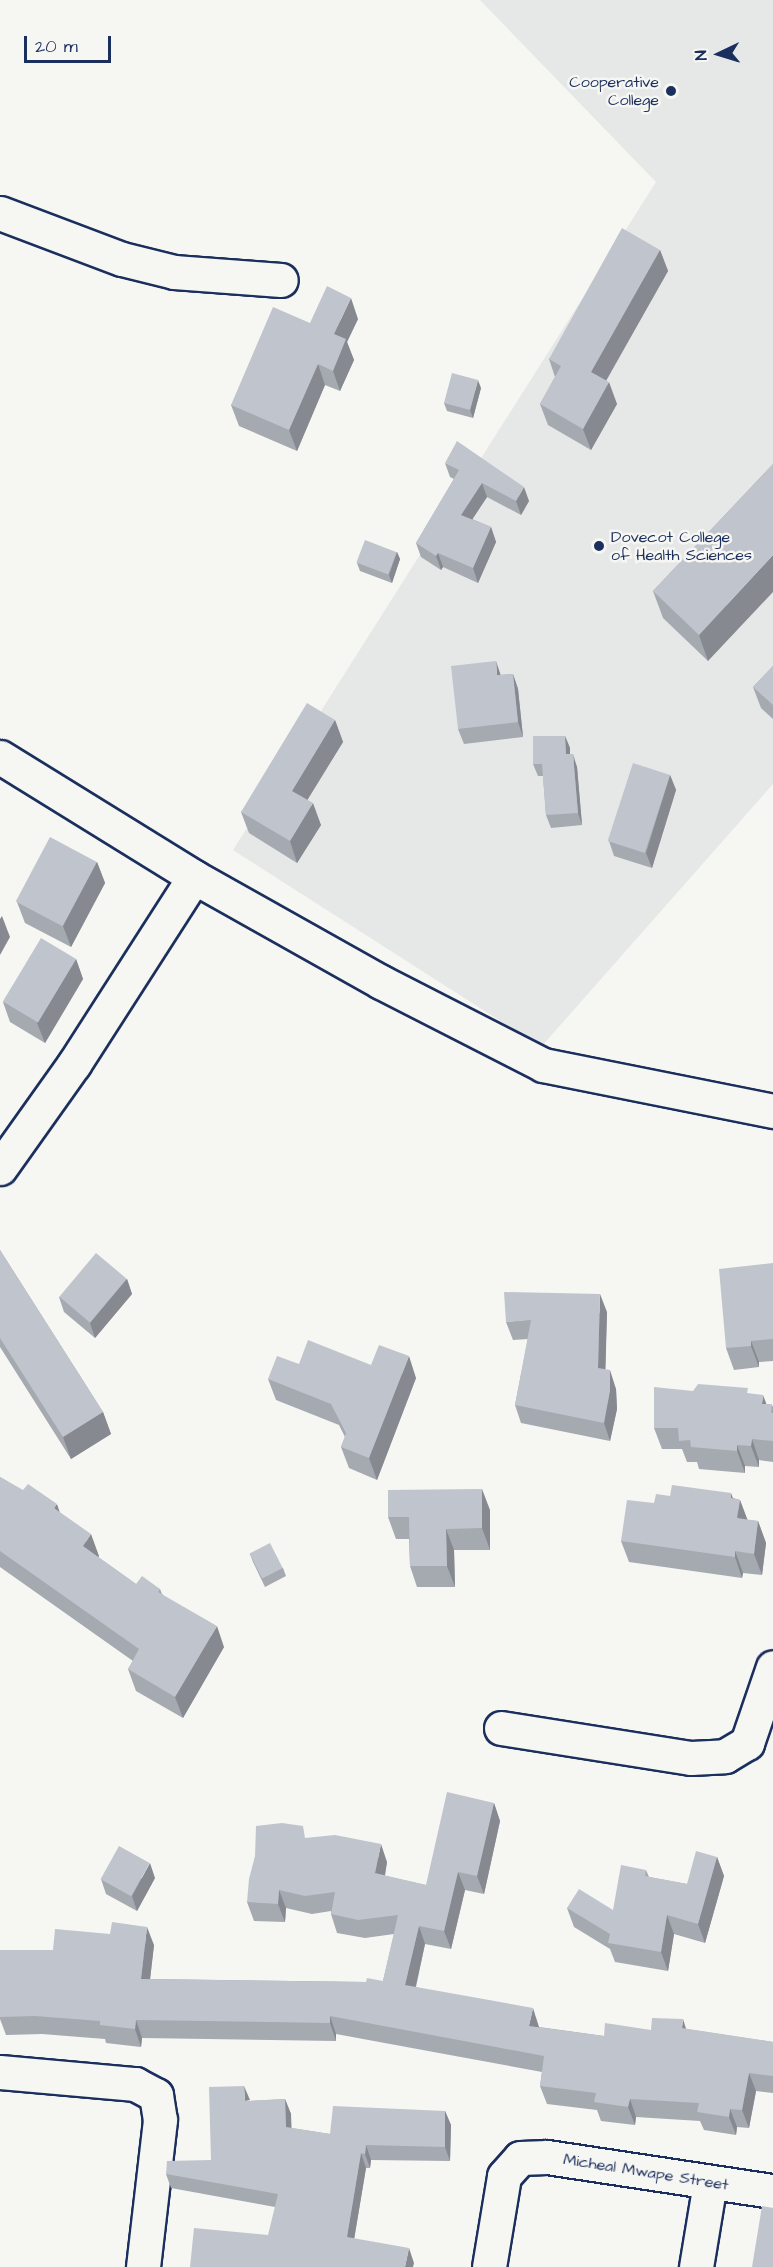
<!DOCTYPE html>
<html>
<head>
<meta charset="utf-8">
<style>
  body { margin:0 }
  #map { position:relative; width:773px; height:2267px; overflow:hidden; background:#f6f6f2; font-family:"Architects Daughter",sans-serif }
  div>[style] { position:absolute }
  .built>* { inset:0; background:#e6e7e7 }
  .roads { filter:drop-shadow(2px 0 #1b2f5e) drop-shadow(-2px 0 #1b2f5e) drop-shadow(0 2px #1b2f5e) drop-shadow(0 -2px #1b2f5e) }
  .minor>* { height:33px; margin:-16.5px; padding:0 16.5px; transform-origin:16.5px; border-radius:16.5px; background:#f6f6f2 }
  .wall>* { inset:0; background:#a5a9b0 }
  .shaded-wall>* { inset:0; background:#868990 }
  .building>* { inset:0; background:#c0c4cd; transform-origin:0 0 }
  .dots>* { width:16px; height:16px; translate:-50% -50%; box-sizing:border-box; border:3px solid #f6f6f2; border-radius:50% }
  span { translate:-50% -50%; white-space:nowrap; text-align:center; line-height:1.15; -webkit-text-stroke:5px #f6f6f2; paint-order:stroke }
  .poi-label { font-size:16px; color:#1b2f5e }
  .right { translate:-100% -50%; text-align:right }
  .left { translate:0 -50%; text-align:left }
  .street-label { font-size:16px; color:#1b2f5e }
  .north { position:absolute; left:689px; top:24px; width:60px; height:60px; -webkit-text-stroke:4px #f6f6f2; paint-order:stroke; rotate:266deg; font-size:16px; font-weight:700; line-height:24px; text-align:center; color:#1b2f5e }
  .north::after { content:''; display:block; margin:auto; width:21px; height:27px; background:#1b2f5e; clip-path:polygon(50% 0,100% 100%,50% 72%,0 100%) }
  .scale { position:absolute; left:24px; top:36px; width:87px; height:27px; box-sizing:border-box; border:3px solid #1b2f5e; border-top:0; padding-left:8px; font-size:18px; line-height:21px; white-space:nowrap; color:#1b2f5e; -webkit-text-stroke:4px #f6f6f2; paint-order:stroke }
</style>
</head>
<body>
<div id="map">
  <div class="built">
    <div style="clip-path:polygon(480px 0,773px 0,773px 784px,541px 1047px,233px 850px,656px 182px)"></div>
  </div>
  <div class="roads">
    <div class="minor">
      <div style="left:0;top:213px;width:130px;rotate:20.7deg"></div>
      <div style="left:122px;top:259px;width:54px;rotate:14deg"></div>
      <div style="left:174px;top:272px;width:107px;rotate:4.3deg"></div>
      <div style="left:0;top:757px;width:228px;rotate:31.7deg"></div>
      <div style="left:194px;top:877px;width:214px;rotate:29.3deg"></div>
      <div style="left:381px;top:982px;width:182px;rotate:27.1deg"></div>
      <div style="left:543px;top:1065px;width:235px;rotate:11.3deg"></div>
      <div style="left:0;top:1168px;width:128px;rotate:-54.6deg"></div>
      <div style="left:74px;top:1064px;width:222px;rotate:-57.3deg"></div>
      <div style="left:501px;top:1728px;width:192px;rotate:9deg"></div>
      <div style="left:691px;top:1758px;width:34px;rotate:-3deg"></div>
      <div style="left:725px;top:1756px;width:26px;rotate:-31deg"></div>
      <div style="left:747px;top:1743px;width:80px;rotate:-71.1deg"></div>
      <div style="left:0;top:2072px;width:136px;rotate:5.1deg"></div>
      <div style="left:135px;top:2084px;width:24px;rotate:28deg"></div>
      <div style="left:156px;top:2095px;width:25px;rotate:81deg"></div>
      <div style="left:160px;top:2120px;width:148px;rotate:96.6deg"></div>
      <div style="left:489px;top:2267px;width:92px;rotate:-80.6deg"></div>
      <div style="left:504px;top:2176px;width:24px;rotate:-48deg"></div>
      <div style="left:520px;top:2158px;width:27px;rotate:-2deg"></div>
      <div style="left:547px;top:2157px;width:229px;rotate:8.6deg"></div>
      <div style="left:696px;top:2267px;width:86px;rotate:-80.6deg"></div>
    </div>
  </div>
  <div class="wall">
    <div style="clip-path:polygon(660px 250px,668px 271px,606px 381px,617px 404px,591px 450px,548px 425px,540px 404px,555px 377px,549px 359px)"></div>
    <div style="clip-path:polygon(358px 319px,347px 342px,354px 360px,340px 391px,325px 385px,297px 451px,239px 426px,231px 405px,310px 323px)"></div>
    <div style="clip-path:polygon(481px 388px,473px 418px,447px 411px,444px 403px)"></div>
    <div style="clip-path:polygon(445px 463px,529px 501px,521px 515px,487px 497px,472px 519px,491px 527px,496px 542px,478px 583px,443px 567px,441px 570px,421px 557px,416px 543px,454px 479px,450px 477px)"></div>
    <div style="clip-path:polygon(773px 464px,708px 661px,663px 618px,653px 591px)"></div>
    <div style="clip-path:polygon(397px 552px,400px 559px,392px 583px,360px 571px,357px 563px)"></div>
    <div style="clip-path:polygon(773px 666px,773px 719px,761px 708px,753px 687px)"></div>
    <div style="clip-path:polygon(513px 674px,518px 689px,523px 737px,464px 744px,458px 729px,501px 675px)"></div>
    <div style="clip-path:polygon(335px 720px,343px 742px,307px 800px,321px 825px,297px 863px,249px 833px,241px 812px)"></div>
    <div style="clip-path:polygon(565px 736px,570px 748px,570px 754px,577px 767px,582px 825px,551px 828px,546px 815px,543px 776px,538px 776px,533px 764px)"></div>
    <div style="clip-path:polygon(670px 775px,676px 790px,652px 868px,614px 856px,609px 841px)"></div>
    <div style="clip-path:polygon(97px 862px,105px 883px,71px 947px,25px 923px,17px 902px)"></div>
    <div style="clip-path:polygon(76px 959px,83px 979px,45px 1043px,10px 1022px,3px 1002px)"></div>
    <div style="clip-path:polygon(0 1250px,103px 1412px,111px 1434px,71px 1459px,0 1347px)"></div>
    <div style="clip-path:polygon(773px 1263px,773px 1361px,759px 1362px,759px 1367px,734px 1370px,726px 1348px)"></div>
    <div style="clip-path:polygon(127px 1279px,132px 1294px,95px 1338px,64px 1312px,59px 1297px)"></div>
    <div style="clip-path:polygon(607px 1312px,605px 1370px,616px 1389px,617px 1409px,610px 1441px,521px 1423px,515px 1405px,528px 1339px,513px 1340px,506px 1322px)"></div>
    <div style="clip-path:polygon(299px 1364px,371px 1365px,416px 1378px,377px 1480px,349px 1468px,341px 1447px,345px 1437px,339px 1425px,276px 1400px,268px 1379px)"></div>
    <div style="clip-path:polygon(693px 1391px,750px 1394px,766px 1404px,773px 1406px,773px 1462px,759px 1460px,759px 1467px,745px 1466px,745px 1473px,699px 1469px,697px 1462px,687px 1462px,682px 1449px,662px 1449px,654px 1428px)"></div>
    <div style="clip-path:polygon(0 1477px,59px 1512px,99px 1556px,98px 1557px,136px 1584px,160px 1589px,162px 1594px,224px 1647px,183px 1718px,136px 1691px,128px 1669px,133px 1661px,0 1567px)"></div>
    <div style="clip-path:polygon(670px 1496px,733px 1498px,740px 1500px,747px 1520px,758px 1521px,766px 1543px,762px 1575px,743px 1573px,742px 1578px,629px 1562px,621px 1541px,654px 1503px)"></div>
    <div style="clip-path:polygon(490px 1510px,490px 1550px,454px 1550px,455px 1587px,417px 1587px,410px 1566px,409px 1539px,396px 1539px,388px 1517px)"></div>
    <div style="clip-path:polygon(250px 1554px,283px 1568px,286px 1576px,265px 1587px,253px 1562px)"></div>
    <div style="clip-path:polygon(494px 1803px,500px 1821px,484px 1894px,465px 1890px,451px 1949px,425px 1944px,416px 1987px,539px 2027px,604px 2036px,651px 2030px,686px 2029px,773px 2042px,773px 2093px,756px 2091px,749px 2128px,737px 2127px,736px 2135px,704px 2130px,700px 2121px,636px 2117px,635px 2125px,601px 2121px,597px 2110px,547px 2104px,540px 2086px,542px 2072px,336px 2034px,336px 2041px,142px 2038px,141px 2047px,106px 2043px,105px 2039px,42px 2034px,6px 2035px,0 2019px,0 1950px,53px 1950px,154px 1945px,150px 1979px,366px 1982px,383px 1981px,394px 1934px,365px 1938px,337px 1933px,331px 1914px,331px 1911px,312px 1914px,286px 1908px,285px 1922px,254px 1921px,247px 1902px,307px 1838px,387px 1862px,385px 1876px,426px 1885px)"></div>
    <div style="clip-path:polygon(717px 1857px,724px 1876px,705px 1943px,674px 1934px,668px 1971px,615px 1962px,610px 1949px,574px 1927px,567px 1908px,613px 1910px,646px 1870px,649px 1877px,687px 1884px)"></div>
    <div style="clip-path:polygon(155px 1878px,137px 1911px,106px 1894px,101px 1879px)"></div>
    <div style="clip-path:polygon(285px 2099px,291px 2114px,291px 2128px,330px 2134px,445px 2111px,451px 2125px,450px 2161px,371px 2160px,370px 2168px,366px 2168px,354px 2239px,414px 2263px,275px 2207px,171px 2188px,166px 2174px,211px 2160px,250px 2101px)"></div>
  </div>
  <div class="shaded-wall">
    <div style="clip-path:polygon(660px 250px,668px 271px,599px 393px,591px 372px)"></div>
    <div style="clip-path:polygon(351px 298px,358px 319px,347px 342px,354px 360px,340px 391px,333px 371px,334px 334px)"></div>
    <div style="clip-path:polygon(318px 364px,325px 385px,297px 451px,289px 430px)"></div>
    <div style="clip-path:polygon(478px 380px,481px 388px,473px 418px,470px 410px)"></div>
    <div style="clip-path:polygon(609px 382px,617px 404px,591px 450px,583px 429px)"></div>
    <div style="clip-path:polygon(482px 483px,487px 497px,466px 529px,461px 515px)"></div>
    <div style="clip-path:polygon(524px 487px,529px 501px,521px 515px,516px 501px)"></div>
    <div style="clip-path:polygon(491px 527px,496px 542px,478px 583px,473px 568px)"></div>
    <div style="clip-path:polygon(397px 552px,400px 559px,392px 583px,389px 575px)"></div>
    <div style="clip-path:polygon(438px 553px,443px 567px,441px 570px,436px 556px)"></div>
    <div style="clip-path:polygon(773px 555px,773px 592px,708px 661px,699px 635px)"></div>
    <div style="clip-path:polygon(496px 661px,501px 676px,497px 675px)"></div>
    <div style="clip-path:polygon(513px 674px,518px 689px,523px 737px,518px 722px)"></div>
    <div style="clip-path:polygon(335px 720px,343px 742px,300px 812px,292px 791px)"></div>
    <div style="clip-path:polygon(565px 736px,570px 748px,570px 767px,566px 754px)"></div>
    <div style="clip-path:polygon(573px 754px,577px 767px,582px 825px,578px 813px)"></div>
    <div style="clip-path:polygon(670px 775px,676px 790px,652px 868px,646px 853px)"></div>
    <div style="clip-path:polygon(313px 803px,321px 825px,297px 863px,290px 841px)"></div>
    <div style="clip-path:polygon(97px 862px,105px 883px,71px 947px,63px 926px)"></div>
    <div style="clip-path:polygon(2px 916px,10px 937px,0 955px,0 919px)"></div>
    <div style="clip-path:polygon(76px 959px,83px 979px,45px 1043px,37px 1023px)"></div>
    <div style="clip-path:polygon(127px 1279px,132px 1294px,95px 1338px,90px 1323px)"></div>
    <div style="clip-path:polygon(600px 1294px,607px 1312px,605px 1387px,598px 1368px)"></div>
    <div style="clip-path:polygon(751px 1341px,759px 1362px,759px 1367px,751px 1346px)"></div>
    <div style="clip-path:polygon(409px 1356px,416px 1378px,377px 1480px,369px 1458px)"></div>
    <div style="clip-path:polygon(610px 1370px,616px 1389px,617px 1409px,610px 1441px,604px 1423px)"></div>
    <div style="clip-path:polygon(763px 1395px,771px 1416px,762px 1404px)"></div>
    <div style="clip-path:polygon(103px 1412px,111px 1434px,71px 1459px,63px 1437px)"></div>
    <div style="clip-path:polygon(752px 1439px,759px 1460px,759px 1467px,751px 1446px)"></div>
    <div style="clip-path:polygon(737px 1445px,745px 1466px,745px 1473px,737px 1451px)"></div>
    <div style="clip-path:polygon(482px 1489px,490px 1510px,490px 1550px,482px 1528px)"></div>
    <div style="clip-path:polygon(731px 1493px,738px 1512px,740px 1500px,748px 1521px,745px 1540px,731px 1498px)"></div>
    <div style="clip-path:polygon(57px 1504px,64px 1525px,54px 1508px)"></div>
    <div style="clip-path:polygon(758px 1521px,766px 1543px,762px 1575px,754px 1554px)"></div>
    <div style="clip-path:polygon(446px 1529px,454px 1550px,455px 1587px,447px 1566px)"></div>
    <div style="clip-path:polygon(91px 1534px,99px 1556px,90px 1568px,83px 1546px)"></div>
    <div style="clip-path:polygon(735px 1551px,743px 1573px,742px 1578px,735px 1557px)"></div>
    <div style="clip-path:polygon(217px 1626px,224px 1647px,183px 1718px,175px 1697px)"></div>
    <div style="clip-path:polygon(494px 1803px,500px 1821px,484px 1894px,477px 1876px)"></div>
    <div style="clip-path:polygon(381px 1844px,387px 1862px,382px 1891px,375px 1873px)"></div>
    <div style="clip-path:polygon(717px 1857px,724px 1876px,705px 1943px,698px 1924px)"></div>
    <div style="clip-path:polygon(150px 1863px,155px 1878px,137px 1911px,132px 1896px)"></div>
    <div style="clip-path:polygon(458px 1872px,465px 1890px,451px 1949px,444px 1931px)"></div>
    <div style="clip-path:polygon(279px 1890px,286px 1908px,285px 1922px,278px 1904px)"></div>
    <div style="clip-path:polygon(667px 1915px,674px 1934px,668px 1971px,661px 1952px)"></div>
    <div style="clip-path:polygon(419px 1926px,425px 1944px,412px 2003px,405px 1985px)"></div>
    <div style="clip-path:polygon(147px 1927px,154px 1945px,148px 1997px,141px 1979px)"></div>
    <div style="clip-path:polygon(533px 2008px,539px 2027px,536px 2044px,529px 2026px)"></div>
    <div style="clip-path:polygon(330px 2016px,336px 2034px,336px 2041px,330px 2023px)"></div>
    <div style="clip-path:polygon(683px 2019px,689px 2038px,682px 2028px)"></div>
    <div style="clip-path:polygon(136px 2020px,142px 2038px,141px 2047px,135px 2029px)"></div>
    <div style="clip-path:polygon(749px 2073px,756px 2091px,749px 2128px,742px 2110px)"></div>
    <div style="clip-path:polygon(244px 2086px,250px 2100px,245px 2101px)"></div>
    <div style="clip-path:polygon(285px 2099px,291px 2114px,292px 2141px,286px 2127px)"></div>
    <div style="clip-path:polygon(630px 2099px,636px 2117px,635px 2125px,628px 2107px)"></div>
    <div style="clip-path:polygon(730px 2109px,737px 2127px,736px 2135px,729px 2117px)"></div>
    <div style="clip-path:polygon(445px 2111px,451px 2125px,450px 2161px,445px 2147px)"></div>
    <div style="clip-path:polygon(366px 2145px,371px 2160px,370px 2168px,365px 2154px)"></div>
    <div style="clip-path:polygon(361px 2153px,366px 2168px,352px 2252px,347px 2237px)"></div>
    <div style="clip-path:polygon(409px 2248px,414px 2263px,413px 2267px,405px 2267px)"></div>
  </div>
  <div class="building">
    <div style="clip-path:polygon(622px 228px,660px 250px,591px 372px,609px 382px,583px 429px,540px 404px,561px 366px,549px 359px)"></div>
    <div style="clip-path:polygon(327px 286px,351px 298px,334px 334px,346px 339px,333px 371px,318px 364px,289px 430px,231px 405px,273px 307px,310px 323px)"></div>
    <div style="left:452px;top:373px;width:27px;height:31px;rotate:15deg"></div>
    <div style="clip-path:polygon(457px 441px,524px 487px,516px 501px,482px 483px,461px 515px,491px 527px,473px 568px,438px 553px,436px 556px,416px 543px,459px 470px,445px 463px)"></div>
    <div style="clip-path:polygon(773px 464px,773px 555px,699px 635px,653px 591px)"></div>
    <div style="left:365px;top:540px;width:34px;height:24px;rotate:21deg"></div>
    <div style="clip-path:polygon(496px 661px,497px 675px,513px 674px,518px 722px,458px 729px,451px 666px)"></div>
    <div style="clip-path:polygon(773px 666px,773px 705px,753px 687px)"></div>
    <div style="clip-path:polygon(307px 703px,335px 720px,292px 791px,313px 803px,290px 841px,241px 812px)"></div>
    <div style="clip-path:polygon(533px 736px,565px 736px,566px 754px,573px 754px,578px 813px,546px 815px,542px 764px,533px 764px)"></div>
    <div style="left:633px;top:763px;width:39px;height:82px;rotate:18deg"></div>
    <div style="left:50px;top:837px;width:53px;height:73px;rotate:28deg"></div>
    <div style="left:41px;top:938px;width:41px;height:74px;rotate:31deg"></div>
    <div style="clip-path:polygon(0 1250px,103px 1412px,63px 1437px,0 1338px)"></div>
    <div style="left:96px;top:1253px;width:40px;height:57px;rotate:40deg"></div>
    <div style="clip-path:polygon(773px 1263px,773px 1339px,751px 1341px,751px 1346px,726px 1348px,719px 1269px)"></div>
    <div style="clip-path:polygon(504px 1292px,600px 1294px,598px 1368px,610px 1370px,610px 1391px,604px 1423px,515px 1405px,531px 1320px,506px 1322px)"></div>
    <div style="clip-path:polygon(308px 1340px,371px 1365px,379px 1345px,409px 1356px,369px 1458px,341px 1447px,346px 1433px,331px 1404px,268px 1379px,277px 1356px,299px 1364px)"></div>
    <div style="clip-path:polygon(698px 1384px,748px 1388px,747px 1393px,763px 1395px,762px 1404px,772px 1404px,771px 1413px,773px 1413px,773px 1441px,752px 1439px,751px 1446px,737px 1445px,737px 1451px,691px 1447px,690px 1440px,679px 1441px,678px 1428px,654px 1428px,654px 1387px,693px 1391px)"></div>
    <div style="clip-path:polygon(0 1477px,23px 1490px,28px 1484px,57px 1504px,54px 1508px,91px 1534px,83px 1546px,136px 1584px,142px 1576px,160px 1589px,158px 1592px,217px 1626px,175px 1697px,128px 1669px,139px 1649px,0 1551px)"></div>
    <div style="clip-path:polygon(672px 1485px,731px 1493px,731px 1498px,740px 1500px,737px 1518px,758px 1521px,754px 1554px,735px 1551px,735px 1557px,621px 1541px,627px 1500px,654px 1503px,656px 1494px,670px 1496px)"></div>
    <div style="clip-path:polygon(482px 1489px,482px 1528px,446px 1529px,447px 1566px,410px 1566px,409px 1517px,388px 1517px,388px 1490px)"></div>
    <div style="left:270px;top:1543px;width:28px;height:23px;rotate:63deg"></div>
    <div style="clip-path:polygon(447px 1792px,494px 1803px,477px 1876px,458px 1872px,444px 1931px,419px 1926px,405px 1985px,533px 2008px,529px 2026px,604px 2036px,605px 2023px,651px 2030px,652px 2018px,683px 2019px,682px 2028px,773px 2042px,773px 2076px,749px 2073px,742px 2110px,730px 2109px,729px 2117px,697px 2112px,699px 2103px,630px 2099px,628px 2107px,594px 2102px,596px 2093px,540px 2086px,544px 2056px,330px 2016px,330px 2023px,136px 2020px,135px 2029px,100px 2025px,100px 2021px,35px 2016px,0 2017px,0 1950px,53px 1950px,55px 1929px,110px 1934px,112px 1922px,147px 1927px,141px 1979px,366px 1982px,367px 1978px,383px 1981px,398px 1915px,358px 1920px,331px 1914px,335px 1892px,305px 1896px,279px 1890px,278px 1904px,247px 1902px,249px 1879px,255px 1856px,256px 1826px,282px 1823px,303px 1826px,305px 1838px,335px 1835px,381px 1844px,375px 1873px,426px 1885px)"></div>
    <div style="left:119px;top:1846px;width:35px;height:38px;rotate:29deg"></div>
    <div style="clip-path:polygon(696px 1851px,717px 1857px,698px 1924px,667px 1915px,661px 1952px,608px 1943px,610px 1934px,567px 1908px,579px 1889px,613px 1910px,621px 1865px,646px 1870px,645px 1876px,687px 1884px)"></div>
    <div style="clip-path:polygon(244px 2086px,245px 2101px,285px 2099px,286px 2127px,330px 2134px,333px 2106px,445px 2111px,445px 2147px,366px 2145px,365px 2154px,361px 2153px,347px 2237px,409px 2248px,405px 2267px,190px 2267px,194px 2228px,268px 2235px,278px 2194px,166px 2174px,167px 2161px,211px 2160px,209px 2087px)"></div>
    <div style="clip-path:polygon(762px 2206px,773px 2208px,773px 2267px,752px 2267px)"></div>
  </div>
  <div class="dots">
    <div style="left:671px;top:91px;background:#1b2f5e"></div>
    <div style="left:599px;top:546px;background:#1b2f5e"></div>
  </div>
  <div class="poi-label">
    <span class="right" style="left:659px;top:91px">Cooperative<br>College</span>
    <span class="left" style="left:611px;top:546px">Dovecot College<br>of Health Sciences</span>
  </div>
  <div class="street-label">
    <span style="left:646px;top:2172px;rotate:9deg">Micheal Mwape Street</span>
  </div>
  <div class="north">N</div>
  <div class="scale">20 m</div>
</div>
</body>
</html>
